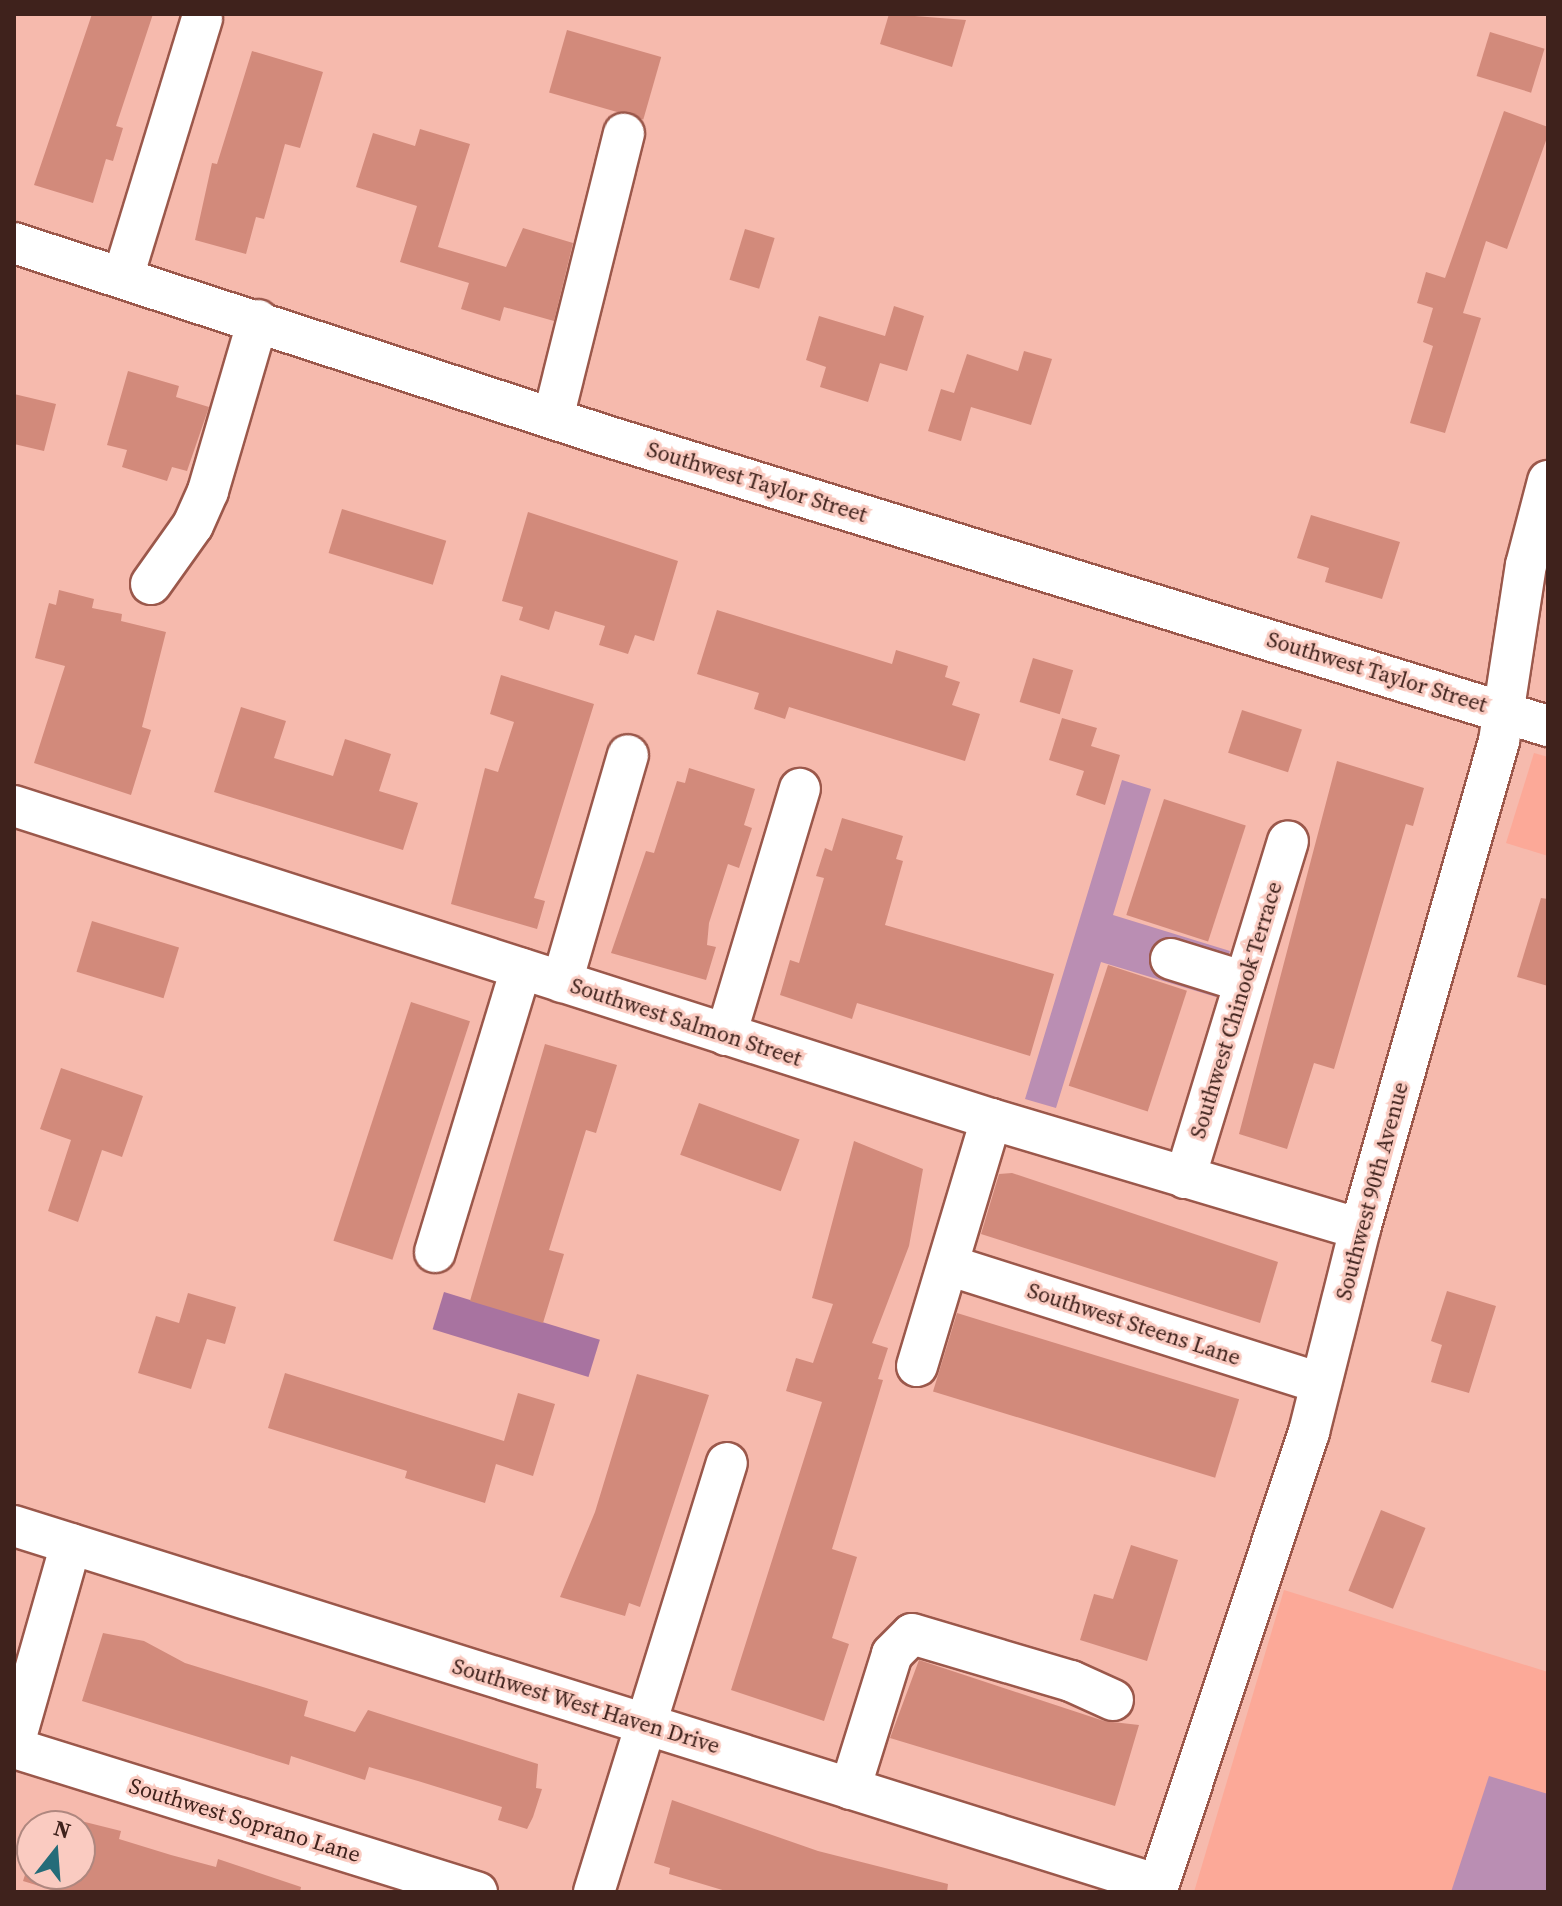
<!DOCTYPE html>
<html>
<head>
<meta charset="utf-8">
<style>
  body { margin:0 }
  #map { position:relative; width:1562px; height:1906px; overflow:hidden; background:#f6baad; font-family:"Source Serif 4",serif }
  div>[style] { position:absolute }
  .built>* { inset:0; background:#fca998 }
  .green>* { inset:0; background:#ba8eb3 }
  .forest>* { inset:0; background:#a873a0; transform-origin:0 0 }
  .building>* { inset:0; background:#d28a7b; transform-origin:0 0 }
  .roads { filter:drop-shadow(2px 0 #9b584b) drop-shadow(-2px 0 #9b584b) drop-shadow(0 2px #9b584b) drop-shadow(0 -2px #9b584b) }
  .minor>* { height:40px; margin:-20px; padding:0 20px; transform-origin:20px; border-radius:20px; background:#fff }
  span { translate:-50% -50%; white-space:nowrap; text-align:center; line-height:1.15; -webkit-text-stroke:6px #facbc1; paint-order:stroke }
  .street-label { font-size:22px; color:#3f221c }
  .frame { position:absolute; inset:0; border:16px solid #3f221c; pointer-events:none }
  .north { position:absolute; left:16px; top:1810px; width:80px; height:80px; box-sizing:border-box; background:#facbc1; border:2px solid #af877f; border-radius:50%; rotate:17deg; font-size:22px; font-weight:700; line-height:32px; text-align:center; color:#3f221c }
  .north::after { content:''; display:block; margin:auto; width:28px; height:36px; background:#256c79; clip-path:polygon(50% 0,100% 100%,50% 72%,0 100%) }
</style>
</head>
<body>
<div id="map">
  <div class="built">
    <div style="clip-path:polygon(1534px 753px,1548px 757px,1548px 856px,1506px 843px)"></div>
    <div style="clip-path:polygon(1284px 1590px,1548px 1672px,1548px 1892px,1194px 1892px)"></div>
  </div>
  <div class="green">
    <div style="clip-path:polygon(1122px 780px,1151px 789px,1113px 915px,1230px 951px,1216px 997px,1101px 962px,1056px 1108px,1025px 1099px)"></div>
    <div style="clip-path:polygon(1489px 1776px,1548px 1794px,1548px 1892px,1451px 1892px)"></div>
  </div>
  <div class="forest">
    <div style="left:444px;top:1292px;width:163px;height:39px;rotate:17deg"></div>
  </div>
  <div class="building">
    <div style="clip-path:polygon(92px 14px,153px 14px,116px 126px,123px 128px,113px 161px,106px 159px,93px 203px,34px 185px)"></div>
    <div style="clip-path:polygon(889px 14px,966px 20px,952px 67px,880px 44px)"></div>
    <div style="left:567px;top:30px;width:98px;height:65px;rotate:16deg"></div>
    <div style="left:1490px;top:32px;width:57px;height:46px;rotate:17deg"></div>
    <div style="clip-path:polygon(252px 51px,323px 72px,300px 148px,285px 144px,264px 219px,256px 217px,246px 254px,195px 240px,212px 163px,217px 164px)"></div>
    <div style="clip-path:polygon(1504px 111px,1548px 127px,1548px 135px,1507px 249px,1486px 241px,1463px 313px,1481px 318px,1445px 433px,1410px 423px,1433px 346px,1423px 342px,1433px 308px,1417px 303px,1426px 272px,1445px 278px)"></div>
    <div style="clip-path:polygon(420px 129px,470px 144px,438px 247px,506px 267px,523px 228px,573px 243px,554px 321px,504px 307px,500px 321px,461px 309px,469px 283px,400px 262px,417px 206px,356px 187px,373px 133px,415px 146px)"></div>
    <div style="left:745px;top:229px;width:31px;height:53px;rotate:17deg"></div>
    <div style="clip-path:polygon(894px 306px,924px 316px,907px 371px,880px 363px,868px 402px,820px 387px,826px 367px,806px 360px,819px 316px,885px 336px)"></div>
    <div style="clip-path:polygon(1024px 351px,1052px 359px,1031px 425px,971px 407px,961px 441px,928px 431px,941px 389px,954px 393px,967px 354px,1018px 371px)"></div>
    <div style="clip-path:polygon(128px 371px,179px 386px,176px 397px,209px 407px,187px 471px,172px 467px,167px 481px,122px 467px,127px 450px,107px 445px)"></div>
    <div style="clip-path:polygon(14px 394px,56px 404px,44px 451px,14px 444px)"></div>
    <div style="left:342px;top:509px;width:109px;height:46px;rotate:17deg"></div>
    <div style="clip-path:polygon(528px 512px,678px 561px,654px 641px,635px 635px,628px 654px,599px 645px,605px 626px,555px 611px,549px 630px,519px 620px,523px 607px,502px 601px)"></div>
    <div style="clip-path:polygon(1311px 515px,1400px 542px,1382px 599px,1325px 582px,1329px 568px,1297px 558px)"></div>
    <div style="clip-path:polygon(59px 590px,94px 599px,92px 608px,122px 614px,121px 621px,166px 632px,142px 727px,151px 730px,131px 795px,34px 763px,65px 666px,35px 658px,49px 603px,56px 605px)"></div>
    <div style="clip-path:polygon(717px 610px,892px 664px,896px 650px,948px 666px,945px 677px,960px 682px,952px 705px,980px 714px,965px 761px,789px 707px,785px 719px,754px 709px,759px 693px,697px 674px)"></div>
    <div style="left:1033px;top:658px;width:42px;height:46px;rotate:17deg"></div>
    <div style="clip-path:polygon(501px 675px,594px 704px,534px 898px,545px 901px,537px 929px,451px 904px,485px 768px,498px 772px,514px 722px,490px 714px)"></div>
    <div style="clip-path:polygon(241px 707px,286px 721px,274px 758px,333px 776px,345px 739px,391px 754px,379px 791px,418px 803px,403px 850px,214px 792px)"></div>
    <div style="left:1242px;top:710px;width:63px;height:45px;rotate:18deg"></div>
    <div style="clip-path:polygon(1062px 718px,1097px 728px,1091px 746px,1120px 755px,1105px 805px,1076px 795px,1084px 771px,1049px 760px)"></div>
    <div style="clip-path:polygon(1337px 761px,1424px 788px,1413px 826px,1406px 824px,1334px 1069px,1314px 1063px,1287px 1149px,1239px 1134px)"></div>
    <div style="clip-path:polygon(689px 768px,755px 789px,744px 825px,752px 828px,739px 868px,728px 864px,709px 923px,707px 945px,716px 947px,706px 980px,611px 953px,646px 851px,654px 853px,677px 781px,685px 783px)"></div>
    <div style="left:1164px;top:799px;width:86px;height:122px;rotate:18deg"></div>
    <div style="clip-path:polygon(842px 818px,903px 836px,896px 859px,903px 861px,885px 925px,1054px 974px,1030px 1056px,857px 1003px,852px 1019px,780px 995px,790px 960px,799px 963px,824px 878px,816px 876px,825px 848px,832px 851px)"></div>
    <div style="clip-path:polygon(1541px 898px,1548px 899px,1548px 986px,1517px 977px)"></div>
    <div style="left:92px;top:921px;width:91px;height:53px;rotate:17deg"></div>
    <div style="left:1108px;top:965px;width:83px;height:127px;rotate:18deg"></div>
    <div style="left:411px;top:1002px;width:62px;height:251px;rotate:18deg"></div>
    <div style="clip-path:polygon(545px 1044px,617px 1065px,596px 1133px,586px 1130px,549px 1250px,564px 1254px,543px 1323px,470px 1301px)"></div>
    <div style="clip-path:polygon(61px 1068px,143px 1096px,122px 1157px,102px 1150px,78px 1222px,48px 1211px,71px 1140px,40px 1129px)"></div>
    <div style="left:699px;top:1103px;width:107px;height:55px;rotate:20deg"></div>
    <div style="clip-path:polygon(854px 1141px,923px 1169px,909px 1246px,872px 1343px,888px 1348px,878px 1379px,883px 1380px,832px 1549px,857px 1557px,832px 1638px,849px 1644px,824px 1721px,731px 1690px,822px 1402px,786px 1391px,796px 1358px,813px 1363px,833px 1304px,812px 1298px)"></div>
    <div style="clip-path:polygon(1012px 1173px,1278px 1262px,1260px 1323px,981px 1234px,999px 1174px)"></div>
    <div style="clip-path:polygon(1447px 1291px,1496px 1306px,1469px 1393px,1431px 1382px,1442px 1345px,1431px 1341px)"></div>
    <div style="clip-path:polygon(188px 1293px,236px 1307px,225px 1344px,207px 1339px,191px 1389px,138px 1373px,156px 1316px,179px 1323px)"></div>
    <div style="left:957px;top:1313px;width:295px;height:82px;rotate:17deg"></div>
    <div style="clip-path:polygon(285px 1373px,504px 1441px,518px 1393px,555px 1404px,533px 1476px,496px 1464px,485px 1503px,405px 1478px,407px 1471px,268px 1428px)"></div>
    <div style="clip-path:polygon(637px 1374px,709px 1395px,640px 1607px,629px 1603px,625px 1616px,560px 1597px,595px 1512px)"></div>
    <div style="left:1381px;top:1510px;width:48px;height:87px;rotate:22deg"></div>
    <div style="clip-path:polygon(1131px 1545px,1178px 1560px,1147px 1661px,1080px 1640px,1094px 1594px,1113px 1599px)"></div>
    <div style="clip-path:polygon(103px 1633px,144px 1641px,185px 1663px,308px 1701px,304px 1716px,355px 1732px,368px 1710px,538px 1764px,536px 1788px,542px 1789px,533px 1817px,527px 1829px,498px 1820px,502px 1807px,418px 1781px,369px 1767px,365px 1780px,291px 1756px,289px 1765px,82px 1701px)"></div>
    <div style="clip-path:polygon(919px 1660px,1104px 1721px,1139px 1725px,1115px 1806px,890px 1738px)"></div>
    <div style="clip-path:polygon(672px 1800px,818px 1851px,948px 1884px,947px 1892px,729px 1892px,669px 1874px,670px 1868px,654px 1863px)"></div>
    <div style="clip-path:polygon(45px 1812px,121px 1831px,119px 1839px,171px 1855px,216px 1867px,218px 1859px,301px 1887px,300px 1892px,59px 1892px,23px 1881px,32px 1853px,32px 1874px,80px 1874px,80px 1826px,40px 1826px)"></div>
  </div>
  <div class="roads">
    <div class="minor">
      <div style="left:14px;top:243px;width:620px;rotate:18.05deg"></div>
      <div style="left:603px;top:435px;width:989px;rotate:17.12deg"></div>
      <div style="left:123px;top:277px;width:270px;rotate:-73deg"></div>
      <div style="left:553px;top:418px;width:293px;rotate:-76deg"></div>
      <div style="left:151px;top:584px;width:72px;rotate:-54.6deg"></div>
      <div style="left:193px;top:525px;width:37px;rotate:-66deg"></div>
      <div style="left:208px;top:491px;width:178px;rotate:-73.7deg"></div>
      <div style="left:14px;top:806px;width:1026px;rotate:17.76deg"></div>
      <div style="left:991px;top:1119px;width:385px;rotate:16.6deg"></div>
      <div style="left:1171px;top:959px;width:77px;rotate:17.3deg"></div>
      <div style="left:562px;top:982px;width:236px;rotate:-73.8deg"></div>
      <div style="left:726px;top:1035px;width:257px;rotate:-73.3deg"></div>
      <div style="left:1185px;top:1178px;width:352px;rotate:-73deg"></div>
      <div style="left:435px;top:1252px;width:296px;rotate:-73.1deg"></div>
      <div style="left:948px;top:1265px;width:391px;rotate:17.6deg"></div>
      <div style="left:917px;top:1366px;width:258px;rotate:-73.3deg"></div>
      <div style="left:14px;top:1526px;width:1199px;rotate:17.42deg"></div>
      <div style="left:14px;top:1744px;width:208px;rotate:-74.1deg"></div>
      <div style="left:14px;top:1748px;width:485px;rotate:17.3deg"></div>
      <div style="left:850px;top:1789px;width:141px;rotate:-72.7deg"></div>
      <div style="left:892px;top:1654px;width:28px;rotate:-45deg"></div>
      <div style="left:912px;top:1634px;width:166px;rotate:16.5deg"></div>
      <div style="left:1071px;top:1681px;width:46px;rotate:24.3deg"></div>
      <div style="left:594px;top:1892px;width:449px;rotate:-72.8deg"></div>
      <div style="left:1156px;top:1892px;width:485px;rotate:-71.6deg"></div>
      <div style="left:1309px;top:1432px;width:209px;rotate:-75.9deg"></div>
      <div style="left:1360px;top:1229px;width:507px;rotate:-74.1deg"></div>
      <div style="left:1499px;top:741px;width:178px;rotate:-81.3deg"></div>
      <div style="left:1526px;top:565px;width:87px;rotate:-75.3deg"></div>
    </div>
  </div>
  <div class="street-label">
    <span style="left:757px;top:482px;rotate:17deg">Southwest Taylor Street</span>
    <span style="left:1377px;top:672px;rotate:17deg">Southwest Taylor Street</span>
    <span style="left:1236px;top:1010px;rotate:-73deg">Southwest Chinook Terrace</span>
    <span style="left:686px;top:1022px;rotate:18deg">Southwest Salmon Street</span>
    <span style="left:1372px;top:1191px;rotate:-75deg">Southwest 90th Avenue</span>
    <span style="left:1134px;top:1324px;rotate:18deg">Southwest Steens Lane</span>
    <span style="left:586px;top:1706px;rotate:17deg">Southwest West Haven Drive</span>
    <span style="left:245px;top:1820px;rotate:17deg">Southwest Soprano Lane</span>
  </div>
  <div class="frame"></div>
  <div class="north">N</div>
</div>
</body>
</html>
